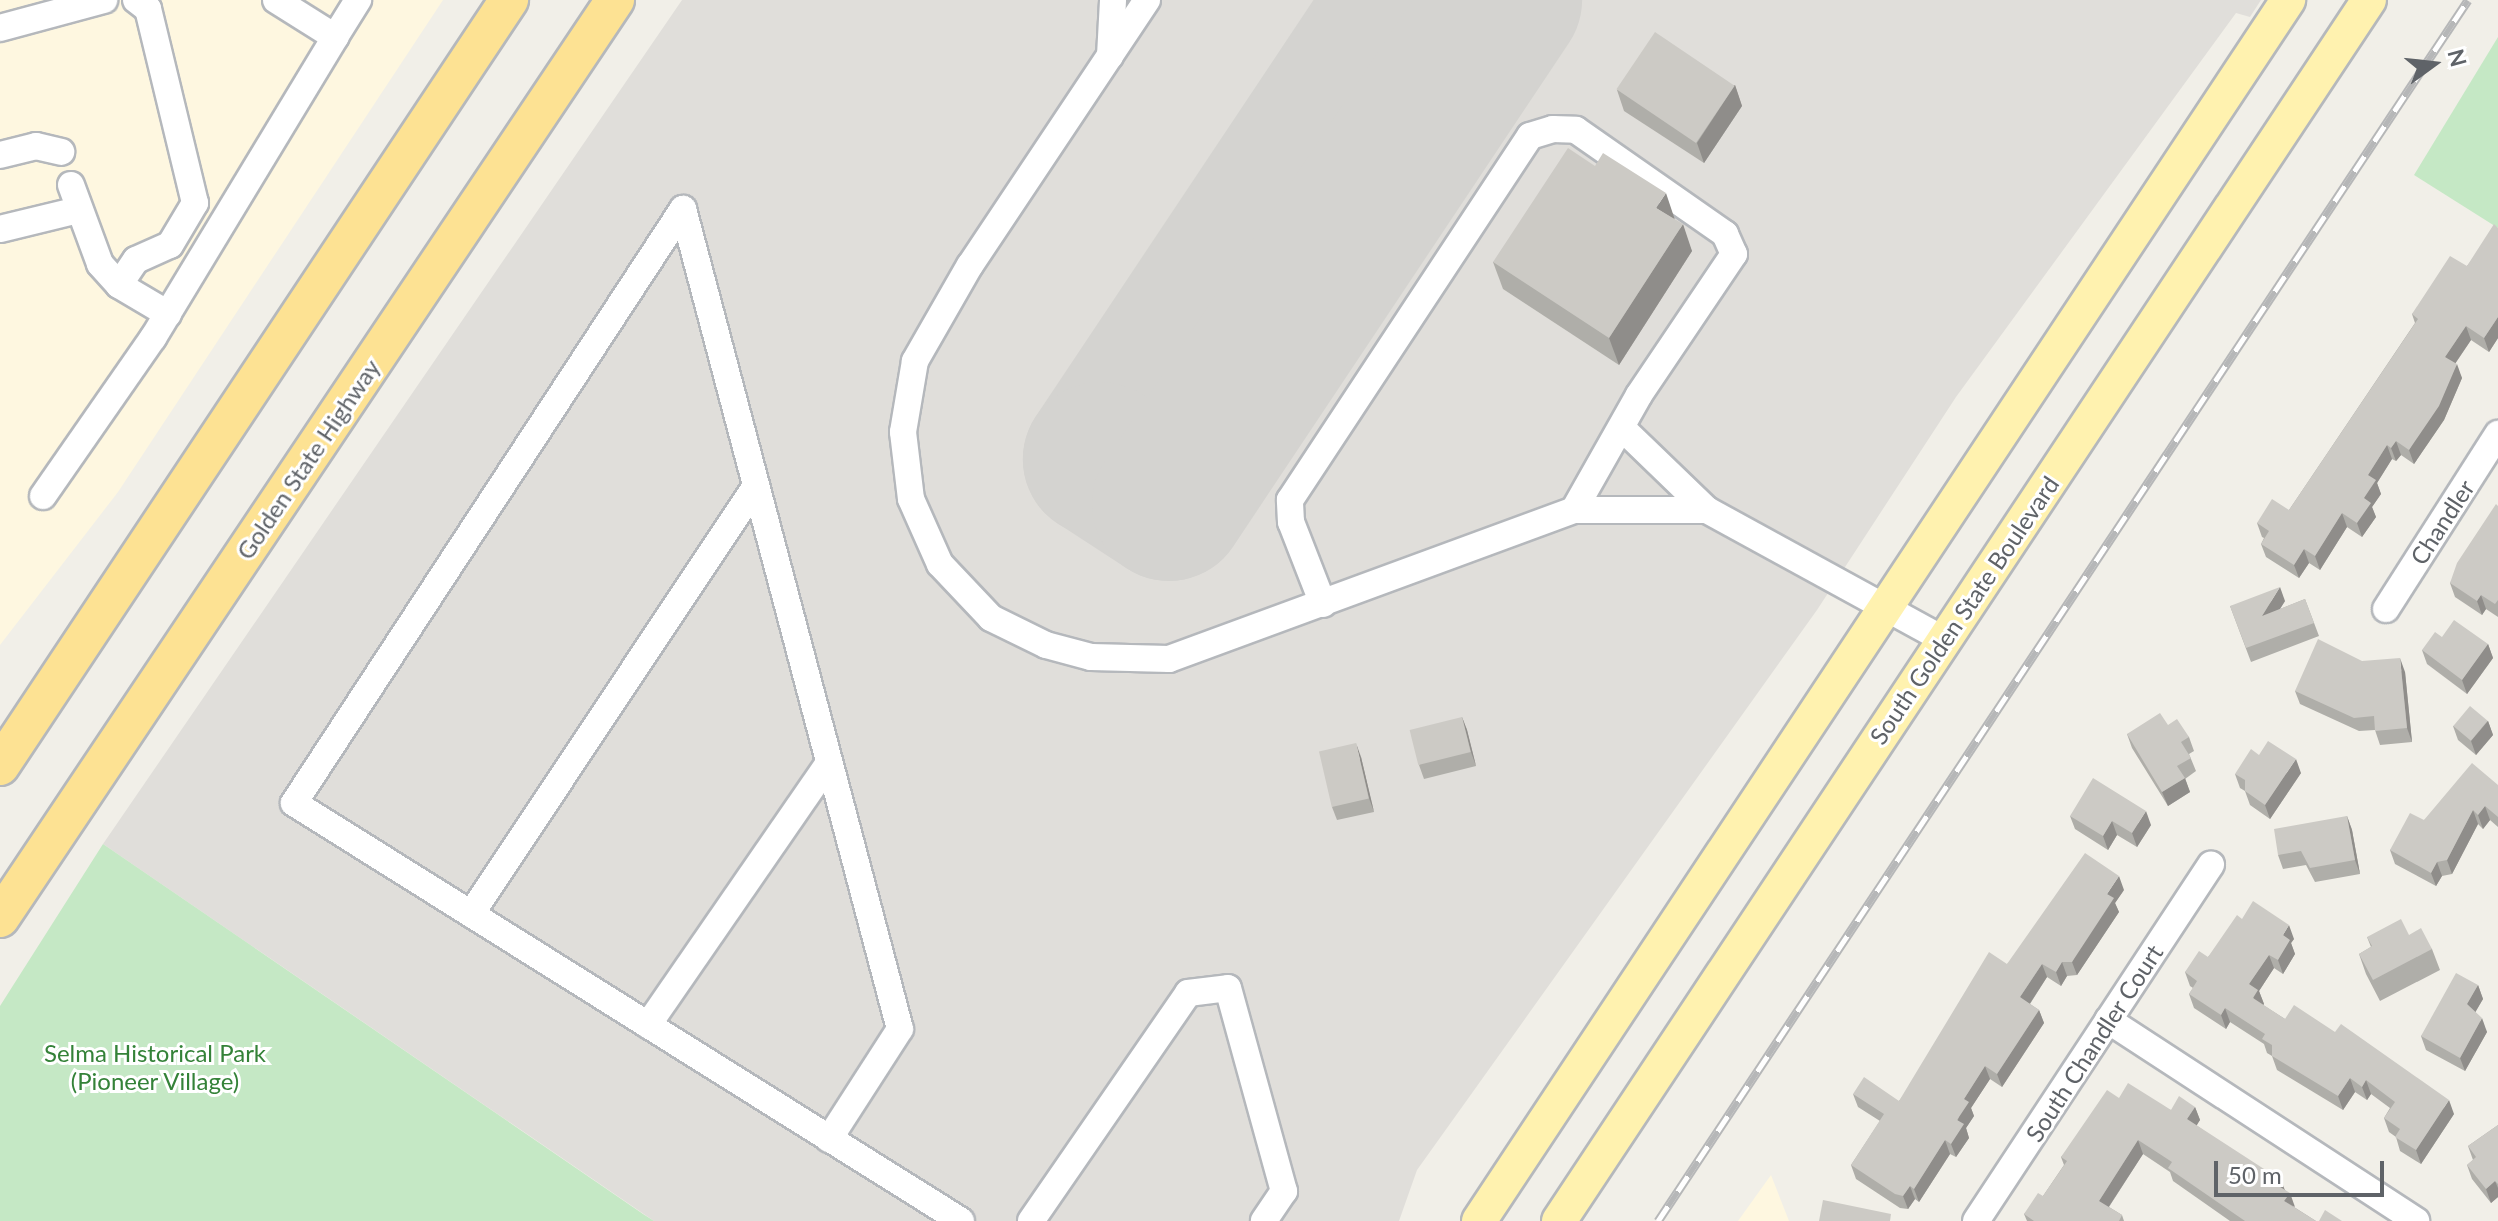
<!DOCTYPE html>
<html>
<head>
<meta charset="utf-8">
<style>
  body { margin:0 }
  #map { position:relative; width:2498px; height:1221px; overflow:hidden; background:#f1efe8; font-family:Lato,sans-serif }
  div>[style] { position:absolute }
  .commercial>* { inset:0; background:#fef7e0 }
  .industrial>* { inset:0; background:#e0deda }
  .green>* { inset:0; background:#c5e8c5 }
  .runway>* { height:154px; margin:-77px; padding:0 77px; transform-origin:77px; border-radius:77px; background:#d4d3d0 }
  .roads { filter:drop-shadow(2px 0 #b5b8bc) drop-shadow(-2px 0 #b5b8bc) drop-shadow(0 2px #b5b8bc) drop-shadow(0 -2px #b5b8bc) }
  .minor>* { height:26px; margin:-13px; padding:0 13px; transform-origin:13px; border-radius:13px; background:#fff }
  .major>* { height:34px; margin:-17px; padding:0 17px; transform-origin:17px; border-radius:17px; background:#fff2af }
  .highway>* { height:38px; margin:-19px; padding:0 19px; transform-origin:19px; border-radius:19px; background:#fde293 }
  .rail>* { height:9px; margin-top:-4.5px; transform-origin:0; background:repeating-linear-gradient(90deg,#fff 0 18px,#b6b7b8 0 36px); box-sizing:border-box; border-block:2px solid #b6b7b8 }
  .wall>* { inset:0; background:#afaea9 }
  .shaded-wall>* { inset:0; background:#8f8d8a }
  .building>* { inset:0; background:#cccac5; transform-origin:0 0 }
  span { translate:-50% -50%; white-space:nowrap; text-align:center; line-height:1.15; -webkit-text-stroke:6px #fff; paint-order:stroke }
  .street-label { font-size:24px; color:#5f6368 }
  .park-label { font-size:24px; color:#348238 }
  .north { position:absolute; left:2394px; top:24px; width:80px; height:80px; -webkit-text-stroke:6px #fff; paint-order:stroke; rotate:75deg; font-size:22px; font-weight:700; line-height:32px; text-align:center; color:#5f6368 }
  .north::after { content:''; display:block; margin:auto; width:28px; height:36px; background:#5f6368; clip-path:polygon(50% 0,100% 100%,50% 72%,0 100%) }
  .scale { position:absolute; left:2214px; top:1161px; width:170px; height:36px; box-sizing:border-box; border:4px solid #5f6368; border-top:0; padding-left:10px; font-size:24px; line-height:28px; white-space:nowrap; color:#5f6368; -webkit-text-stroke:6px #fff; paint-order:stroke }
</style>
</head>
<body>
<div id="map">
  <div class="commercial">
    <div style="clip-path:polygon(0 0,443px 0,118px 492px,0 645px)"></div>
    <div style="clip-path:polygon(1771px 1175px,1789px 1221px,1738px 1221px)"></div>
  </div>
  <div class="industrial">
    <div style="clip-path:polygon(682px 0,2261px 0,2250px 17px,2236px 13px,1956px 397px,1817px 610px,1417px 1170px,1399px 1221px,654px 1221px,103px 844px)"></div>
  </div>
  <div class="green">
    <div style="clip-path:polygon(2498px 37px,2498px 228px,2414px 175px)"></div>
    <div style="clip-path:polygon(103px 844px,643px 1214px,654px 1221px,0 1221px,0 1006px)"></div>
  </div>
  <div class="runway">
    <div style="left:1406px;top:0;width:552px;rotate:123.69deg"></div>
    <div style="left:1100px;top:459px;width:82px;rotate:33.1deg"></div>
    <div style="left:1169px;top:504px;width:606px;rotate:-56.31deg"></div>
  </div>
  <div class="roads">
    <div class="minor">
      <div style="left:276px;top:0;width:70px;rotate:32.1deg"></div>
      <div style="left:335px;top:37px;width:44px;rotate:-58.1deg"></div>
      <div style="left:1147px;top:0;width:319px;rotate:123.7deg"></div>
      <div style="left:970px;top:265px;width:111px;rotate:119.8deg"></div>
      <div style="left:915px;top:361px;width:72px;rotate:99.6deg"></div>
      <div style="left:903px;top:432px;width:67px;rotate:83.2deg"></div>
      <div style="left:911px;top:499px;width:71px;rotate:66deg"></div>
      <div style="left:940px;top:564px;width:74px;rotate:46.6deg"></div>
      <div style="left:991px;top:618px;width:61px;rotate:26.1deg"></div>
      <div style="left:1046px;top:645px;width:47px;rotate:14.9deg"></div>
      <div style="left:1091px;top:657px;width:78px;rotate:1.5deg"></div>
      <div style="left:1169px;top:659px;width:432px;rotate:-20.2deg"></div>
      <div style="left:1574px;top:510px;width:133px"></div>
      <div style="left:0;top:28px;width:108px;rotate:-15.1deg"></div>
      <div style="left:1110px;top:56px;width:56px;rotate:-86.9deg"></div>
      <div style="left:0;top:155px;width:37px;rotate:-14deg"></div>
      <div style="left:36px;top:146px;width:26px;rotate:13deg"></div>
      <div style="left:71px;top:185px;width:84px;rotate:69.8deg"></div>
      <div style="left:100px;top:264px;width:28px;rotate:48deg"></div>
      <div style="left:119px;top:285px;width:57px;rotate:30.6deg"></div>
      <div style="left:683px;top:209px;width:710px;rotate:123.22deg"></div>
      <div style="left:294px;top:803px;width:787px;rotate:32.07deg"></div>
      <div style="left:683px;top:209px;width:848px;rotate:75.18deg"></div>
      <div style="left:900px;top:1029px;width:131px;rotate:122.8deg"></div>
      <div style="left:0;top:229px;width:80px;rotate:-13.7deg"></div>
      <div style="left:119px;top:285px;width:30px;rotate:-56deg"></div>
      <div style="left:136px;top:260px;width:37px;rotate:-24deg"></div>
      <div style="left:170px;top:245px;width:49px;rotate:-59.2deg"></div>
      <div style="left:195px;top:203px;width:200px;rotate:-103.6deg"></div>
      <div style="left:148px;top:9px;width:15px;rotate:-143deg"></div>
      <div style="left:1622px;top:428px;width:118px;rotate:44deg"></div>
      <div style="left:1707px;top:510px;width:270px;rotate:28.7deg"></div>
      <div style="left:43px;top:496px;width:193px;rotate:-55.2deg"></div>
      <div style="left:153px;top:338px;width:352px;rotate:-58.8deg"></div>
      <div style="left:1323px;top:604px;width:88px;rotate:-111.3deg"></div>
      <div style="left:1291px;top:522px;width:22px;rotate:-93deg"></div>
      <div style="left:1290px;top:500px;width:436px;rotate:-56.6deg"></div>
      <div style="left:1530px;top:136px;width:24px;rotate:-17deg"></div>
      <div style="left:1553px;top:129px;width:23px;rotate:2deg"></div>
      <div style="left:1576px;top:130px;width:182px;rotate:34.9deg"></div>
      <div style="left:1725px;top:234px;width:22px;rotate:66deg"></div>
      <div style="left:1734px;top:254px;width:170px;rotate:124deg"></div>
      <div style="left:1639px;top:395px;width:132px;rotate:119.5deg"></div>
      <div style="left:2386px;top:609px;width:208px;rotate:-57.4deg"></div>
      <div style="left:471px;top:914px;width:514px;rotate:-56.34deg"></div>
      <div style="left:2108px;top:1020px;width:368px;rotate:33.1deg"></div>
      <div style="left:648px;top:1025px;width:318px;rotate:-55.4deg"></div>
      <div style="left:1031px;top:1221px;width:277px;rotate:-55.4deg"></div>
      <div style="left:1188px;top:993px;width:40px;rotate:-7.1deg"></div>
      <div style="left:1228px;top:988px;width:211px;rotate:74.6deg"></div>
      <div style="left:1284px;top:1191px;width:36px;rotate:124deg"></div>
      <div style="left:1976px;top:1221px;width:427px;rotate:-56.6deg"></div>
    </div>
    <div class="major">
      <div style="left:1479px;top:1221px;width:1465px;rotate:-56.47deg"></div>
      <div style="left:1559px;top:1221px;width:1465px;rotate:-56.44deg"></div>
    </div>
    <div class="highway">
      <div style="left:0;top:766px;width:920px;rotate:-56.4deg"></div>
      <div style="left:0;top:918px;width:1105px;rotate:-56.18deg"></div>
    </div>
  </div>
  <div class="rail">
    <div style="left:1658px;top:1221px;width:1465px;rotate:-56.44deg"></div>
  </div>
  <div class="wall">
    <div style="clip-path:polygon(1735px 85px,1742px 106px,1704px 163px,1624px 111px,1617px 90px)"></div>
    <div style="clip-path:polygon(1675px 220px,1692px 251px,1619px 365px,1503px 289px,1493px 262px)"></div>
    <div style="clip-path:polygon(2498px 228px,2498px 338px,2489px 352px,2471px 340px,2455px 364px,2462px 378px,2444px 420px,2414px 464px,2401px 455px,2396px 461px,2392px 459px,2377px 483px,2381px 494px,2372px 507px,2376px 517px,2362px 537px,2347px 527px,2320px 570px,2309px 563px,2299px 578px,2266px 557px,2261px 544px,2264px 538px,2262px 537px,2257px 523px,2289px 510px,2415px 323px,2412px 314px,2467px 266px)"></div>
    <div style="clip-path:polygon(2498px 506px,2498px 617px,2486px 609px,2482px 615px,2455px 597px,2450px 583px)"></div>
    <div style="clip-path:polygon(2305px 599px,2319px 636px,2251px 662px,2230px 606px,2285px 601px,2280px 609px)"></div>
    <div style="clip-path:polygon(2488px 644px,2493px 658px,2467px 694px,2427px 664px,2422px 650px)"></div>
    <div style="clip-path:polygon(2362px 661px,2405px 672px,2412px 742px,2380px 745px,2375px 730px,2359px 731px,2300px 704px,2295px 691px)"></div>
    <div style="clip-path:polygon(1462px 717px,1467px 730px,1476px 766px,1424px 779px,1419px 765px)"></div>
    <div style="clip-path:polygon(2488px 721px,2493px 735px,2476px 755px,2458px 740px,2453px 726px)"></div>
    <div style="clip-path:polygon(2168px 725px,2189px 737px,2194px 751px,2189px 754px,2196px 771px,2185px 779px,2190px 792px,2168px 806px,2132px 748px,2127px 734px)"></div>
    <div style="clip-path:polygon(1361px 757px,1374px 812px,1337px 820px,1332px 807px)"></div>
    <div style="clip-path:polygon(2301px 773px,2270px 819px,2250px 805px,2245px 791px,2240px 788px,2235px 774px)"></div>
    <div style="clip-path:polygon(2498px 785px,2498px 827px,2490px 820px,2483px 829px,2478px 824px,2452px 874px,2442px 876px,2436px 886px,2395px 864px,2390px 850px,2424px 820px)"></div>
    <div style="clip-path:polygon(2070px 816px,2151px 825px,2137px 847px,2117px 835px,2108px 850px,2075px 829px)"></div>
    <div style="clip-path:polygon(2347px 816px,2352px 830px,2360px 874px,2315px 882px,2306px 865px,2283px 869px,2278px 855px)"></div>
    <div style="clip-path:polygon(2124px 890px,2115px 903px,2119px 912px,2077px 975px,2067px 976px,2061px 986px,2047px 977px,2030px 1004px,2039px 1010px,2044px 1023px,2002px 1087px,1990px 1079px,1971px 1108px,1974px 1116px,1966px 1128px,1969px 1138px,1956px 1157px,1950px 1154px,1919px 1202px,1915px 1199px,1908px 1209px,1900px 1208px,1856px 1179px,1851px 1165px,1880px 1121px,1858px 1107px,1853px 1094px,1899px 1101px,2007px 964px)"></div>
    <div style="clip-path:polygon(2242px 919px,2294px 939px,2291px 943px,2295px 954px,2283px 974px,2274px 968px,2259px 991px,2264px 1004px,2263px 1005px,2285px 1019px,2454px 1114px,2421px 1164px,2400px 1151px,2396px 1137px,2389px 1132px,2384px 1118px,2390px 1108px,2371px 1094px,2367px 1100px,2355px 1092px,2343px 1110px,2277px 1070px,2272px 1056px,2267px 1053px,2264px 1044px,2230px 1022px,2226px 1029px,2194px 1008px,2189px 994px,2193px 988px,2190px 986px,2185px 972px,2208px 957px)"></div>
    <div style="clip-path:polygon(2409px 935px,2432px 949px,2440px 970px,2380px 1001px,2366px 974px,2359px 954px,2371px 947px,2367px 937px)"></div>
    <div style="clip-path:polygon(2478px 985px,2483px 999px,2475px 1012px,2487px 1032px,2465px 1071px,2426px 1050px,2421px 1036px)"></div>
    <div style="clip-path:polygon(2119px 1098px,2171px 1110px,2195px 1107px,2200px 1120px,2196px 1125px,2285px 1190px,2294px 1207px,2316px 1221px,2230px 1221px,2173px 1181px,2170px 1172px,2143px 1154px,2109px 1207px,2122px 1215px,2124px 1221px,2027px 1221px,2024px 1214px,2043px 1196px,2064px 1165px,2061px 1157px)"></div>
    <div style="clip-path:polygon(2498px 1125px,2498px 1197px,2491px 1203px,2472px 1179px,2467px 1165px,2473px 1160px,2468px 1146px)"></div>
  </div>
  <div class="shaded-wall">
    <div style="clip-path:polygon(1735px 85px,1742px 106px,1704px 163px,1697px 143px)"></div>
    <div style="clip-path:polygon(1666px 193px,1675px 220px,1656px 208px)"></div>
    <div style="clip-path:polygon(1683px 224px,1692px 251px,1619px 365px,1609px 338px)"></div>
    <div style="clip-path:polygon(2498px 317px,2498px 338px,2489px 352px,2484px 338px)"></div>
    <div style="clip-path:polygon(2466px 326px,2471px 340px,2450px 371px,2445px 357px)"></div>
    <div style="clip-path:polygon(2457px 364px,2462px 378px,2444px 420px,2414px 464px,2409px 450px)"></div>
    <div style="clip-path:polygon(2396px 441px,2401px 455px,2396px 461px,2391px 448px)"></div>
    <div style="clip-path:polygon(2387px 445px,2392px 459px,2377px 483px,2381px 494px,2372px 507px,2376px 517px,2362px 537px,2357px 523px,2364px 498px,2368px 475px)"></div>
    <div style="clip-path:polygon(2342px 513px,2347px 527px,2320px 570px,2315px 556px)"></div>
    <div style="clip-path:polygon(2304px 549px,2309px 563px,2299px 578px,2294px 565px)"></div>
    <div style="clip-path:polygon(2280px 587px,2285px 601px,2267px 629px,2262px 616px)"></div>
    <div style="clip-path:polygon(2481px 595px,2486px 609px,2482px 615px,2477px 601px)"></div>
    <div style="clip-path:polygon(2488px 644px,2493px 658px,2467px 694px,2462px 680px)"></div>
    <div style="clip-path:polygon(2400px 658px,2405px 672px,2412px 742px,2407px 728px)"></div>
    <div style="clip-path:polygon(1462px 717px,1467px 730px,1476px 766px,1471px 752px)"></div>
    <div style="clip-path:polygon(2488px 721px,2493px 735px,2476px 755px,2471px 741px)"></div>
    <div style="clip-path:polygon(1356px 743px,1361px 757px,1374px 812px,1369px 798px)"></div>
    <div style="clip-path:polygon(2296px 759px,2301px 773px,2270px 819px,2265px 805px)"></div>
    <div style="clip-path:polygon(2185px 778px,2190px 792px,2168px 806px,2162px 792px)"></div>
    <div style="clip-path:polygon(2485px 806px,2490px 820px,2483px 829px,2478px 815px)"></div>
    <div style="clip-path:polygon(2473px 810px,2478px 824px,2452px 874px,2447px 860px)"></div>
    <div style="clip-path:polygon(2146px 811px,2151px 825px,2137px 847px,2132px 833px)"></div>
    <div style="clip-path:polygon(2347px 816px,2352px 830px,2360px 874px,2355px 860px)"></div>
    <div style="clip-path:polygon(2112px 821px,2117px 835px,2108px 850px,2103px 836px)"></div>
    <div style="clip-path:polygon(2437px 862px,2442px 876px,2436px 886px,2431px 873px)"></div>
    <div style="clip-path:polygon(2119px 876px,2124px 890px,2115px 903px,2119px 912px,2077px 975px,2072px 962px,2107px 894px)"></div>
    <div style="clip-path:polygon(2289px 925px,2294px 939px,2291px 943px,2295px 954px,2283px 974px,2278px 960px,2283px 935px)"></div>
    <div style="clip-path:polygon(2269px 955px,2274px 968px,2259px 991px,2264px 1004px,2258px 1012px,2249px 984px)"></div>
    <div style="clip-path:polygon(2062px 962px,2067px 976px,2061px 986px,2056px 972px)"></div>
    <div style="clip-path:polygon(2042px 964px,2047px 977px,2025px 1011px,2020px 997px)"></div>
    <div style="clip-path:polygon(2478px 985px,2483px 999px,2472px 1018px,2467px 1004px)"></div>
    <div style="clip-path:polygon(2225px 1008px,2230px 1022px,2226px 1029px,2221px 1015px)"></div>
    <div style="clip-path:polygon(2039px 1010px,2044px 1023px,2002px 1087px,1997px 1074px)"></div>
    <div style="clip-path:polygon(2482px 1018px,2487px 1032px,2465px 1071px,2460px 1058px)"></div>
    <div style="clip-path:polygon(1985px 1066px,1990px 1079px,1971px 1108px,1974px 1116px,1966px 1128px,1969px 1138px,1956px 1157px,1951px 1144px,1964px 1099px)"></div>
    <div style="clip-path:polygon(2350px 1078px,2355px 1092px,2343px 1110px,2338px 1096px)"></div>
    <div style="clip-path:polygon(2366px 1080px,2371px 1094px,2367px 1100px,2362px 1087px)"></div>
    <div style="clip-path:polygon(2449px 1100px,2454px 1114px,2421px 1164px,2416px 1150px)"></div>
    <div style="clip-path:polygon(2195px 1107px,2200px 1120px,2192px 1133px,2187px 1119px)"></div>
    <div style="clip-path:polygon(1945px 1140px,1950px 1154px,1919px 1202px,1914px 1189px)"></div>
    <div style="clip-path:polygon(2138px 1140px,2143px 1154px,2104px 1214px,2099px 1201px)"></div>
    <div style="clip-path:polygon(2281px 1180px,2286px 1193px,2277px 1185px)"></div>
    <div style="clip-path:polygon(2495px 1181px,2498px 1188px,2498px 1197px,2491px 1203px,2486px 1189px)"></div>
    <div style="clip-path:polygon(1910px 1186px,1915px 1199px,1908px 1209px,1903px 1196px)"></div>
    <div style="clip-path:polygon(2290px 1193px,2295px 1207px,2284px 1201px)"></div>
  </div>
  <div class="building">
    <div style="left:1655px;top:32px;width:96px;height:69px;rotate:34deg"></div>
    <div style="clip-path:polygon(1568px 148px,1595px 166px,1603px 153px,1666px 193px,1656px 208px,1683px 224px,1609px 338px,1493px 262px)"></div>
    <div style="clip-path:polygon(2494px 224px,2498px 228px,2498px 317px,2484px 338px,2466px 326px,2445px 357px,2457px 364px,2439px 406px,2409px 450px,2396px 441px,2391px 448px,2387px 445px,2368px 475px,2376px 480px,2364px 498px,2371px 503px,2357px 523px,2342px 513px,2315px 556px,2304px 549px,2294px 565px,2261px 544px,2269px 531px,2257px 523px,2272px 499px,2289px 510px,2418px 319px,2412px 314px,2450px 256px,2467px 266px)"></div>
    <div style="clip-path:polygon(2496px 504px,2498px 506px,2498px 600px,2495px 604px,2481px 595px,2477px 601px,2450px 583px,2457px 563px)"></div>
    <div style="clip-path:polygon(2280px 587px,2262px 616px,2305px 599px,2314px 623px,2246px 648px,2230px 606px)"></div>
    <div style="clip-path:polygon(2454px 620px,2488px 644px,2462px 680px,2422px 650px,2435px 632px,2442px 637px)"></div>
    <div style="clip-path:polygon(2318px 639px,2362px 661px,2400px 658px,2407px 728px,2375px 731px,2374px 716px,2354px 718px,2295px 691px)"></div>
    <div style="left:2470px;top:706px;width:23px;height:26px;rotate:40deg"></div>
    <div style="clip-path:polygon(2160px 713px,2168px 725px,2177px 719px,2189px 737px,2181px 742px,2191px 758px,2177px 766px,2185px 778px,2162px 792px,2127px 734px)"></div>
    <div style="left:1462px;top:717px;width:36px;height:54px;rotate:76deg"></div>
    <div style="clip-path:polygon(2268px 741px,2296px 759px,2265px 805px,2245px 791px,2245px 780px,2235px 774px,2251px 749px,2259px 755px)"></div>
    <div style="left:1356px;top:743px;width:57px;height:38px;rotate:77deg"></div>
    <div style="clip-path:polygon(2472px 763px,2498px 785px,2498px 817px,2485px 806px,2478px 815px,2473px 810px,2447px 860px,2437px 862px,2431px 873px,2390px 850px,2410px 813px,2424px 820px)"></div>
    <div style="clip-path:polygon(2093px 778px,2146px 811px,2132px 833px,2112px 821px,2103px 836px,2070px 816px)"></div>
    <div style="clip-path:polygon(2347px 816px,2355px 860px,2310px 868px,2301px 851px,2278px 855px,2274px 829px)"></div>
    <div style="clip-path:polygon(2085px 853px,2119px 876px,2107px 894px,2114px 898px,2072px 962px,2062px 962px,2056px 972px,2042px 964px,2020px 997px,2039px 1010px,1997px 1074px,1985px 1066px,1964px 1099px,1969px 1102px,1957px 1120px,1964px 1124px,1951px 1144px,1945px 1140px,1914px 1189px,1910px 1186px,1903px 1196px,1895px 1194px,1851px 1165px,1884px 1114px,1853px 1094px,1864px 1077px,1899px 1101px,1989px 952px,2007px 964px)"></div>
    <div style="clip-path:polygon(2253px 901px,2289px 925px,2283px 935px,2290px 940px,2278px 960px,2269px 955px,2249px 984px,2258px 990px,2253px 998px,2285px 1019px,2294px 1005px,2335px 1032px,2341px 1024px,2449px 1100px,2416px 1150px,2395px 1137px,2400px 1129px,2384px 1118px,2395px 1102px,2366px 1080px,2362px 1087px,2350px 1078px,2338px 1096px,2272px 1056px,2272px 1045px,2262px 1039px,2265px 1034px,2225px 1008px,2221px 1015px,2189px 994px,2197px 981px,2185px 972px,2199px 951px,2208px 957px,2237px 915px,2242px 919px)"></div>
    <div style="clip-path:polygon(2401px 919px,2409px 935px,2421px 928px,2432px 949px,2373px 980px,2359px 954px,2372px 946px,2367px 937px)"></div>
    <div style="clip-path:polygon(2456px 973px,2478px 985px,2467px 1004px,2482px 1018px,2460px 1058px,2421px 1036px)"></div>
    <div style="clip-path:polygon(2128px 1083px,2171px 1110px,2179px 1096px,2195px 1107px,2187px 1119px,2281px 1180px,2277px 1185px,2290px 1193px,2284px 1201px,2316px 1221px,2245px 1221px,2168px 1168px,2172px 1162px,2138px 1140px,2099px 1201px,2122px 1215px,2119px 1221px,2034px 1221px,2024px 1214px,2038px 1193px,2043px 1196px,2067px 1161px,2061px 1157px,2107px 1090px,2119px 1098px)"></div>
    <div style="clip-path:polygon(2498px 1125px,2498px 1184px,2495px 1181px,2486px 1189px,2467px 1165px,2476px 1157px,2468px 1146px)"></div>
    <div style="clip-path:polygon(1823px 1200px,1891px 1214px,1890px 1221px,1819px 1221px)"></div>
    <div style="clip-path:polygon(2325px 1210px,2342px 1221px,2319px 1221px)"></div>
  </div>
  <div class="street-label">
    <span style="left:308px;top:459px;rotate:-56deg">Golden State Highway</span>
    <span style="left:2442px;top:522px;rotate:-57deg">Chandler</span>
    <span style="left:1964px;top:610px;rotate:-56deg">South Golden State Boulevard</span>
    <span style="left:2094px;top:1043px;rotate:-57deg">South Chandler Court</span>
  </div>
  <div class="park-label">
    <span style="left:155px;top:1067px">Selma Historical Park<br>(Pioneer Village)</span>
  </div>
  <div class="north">N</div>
  <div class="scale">50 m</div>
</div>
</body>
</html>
